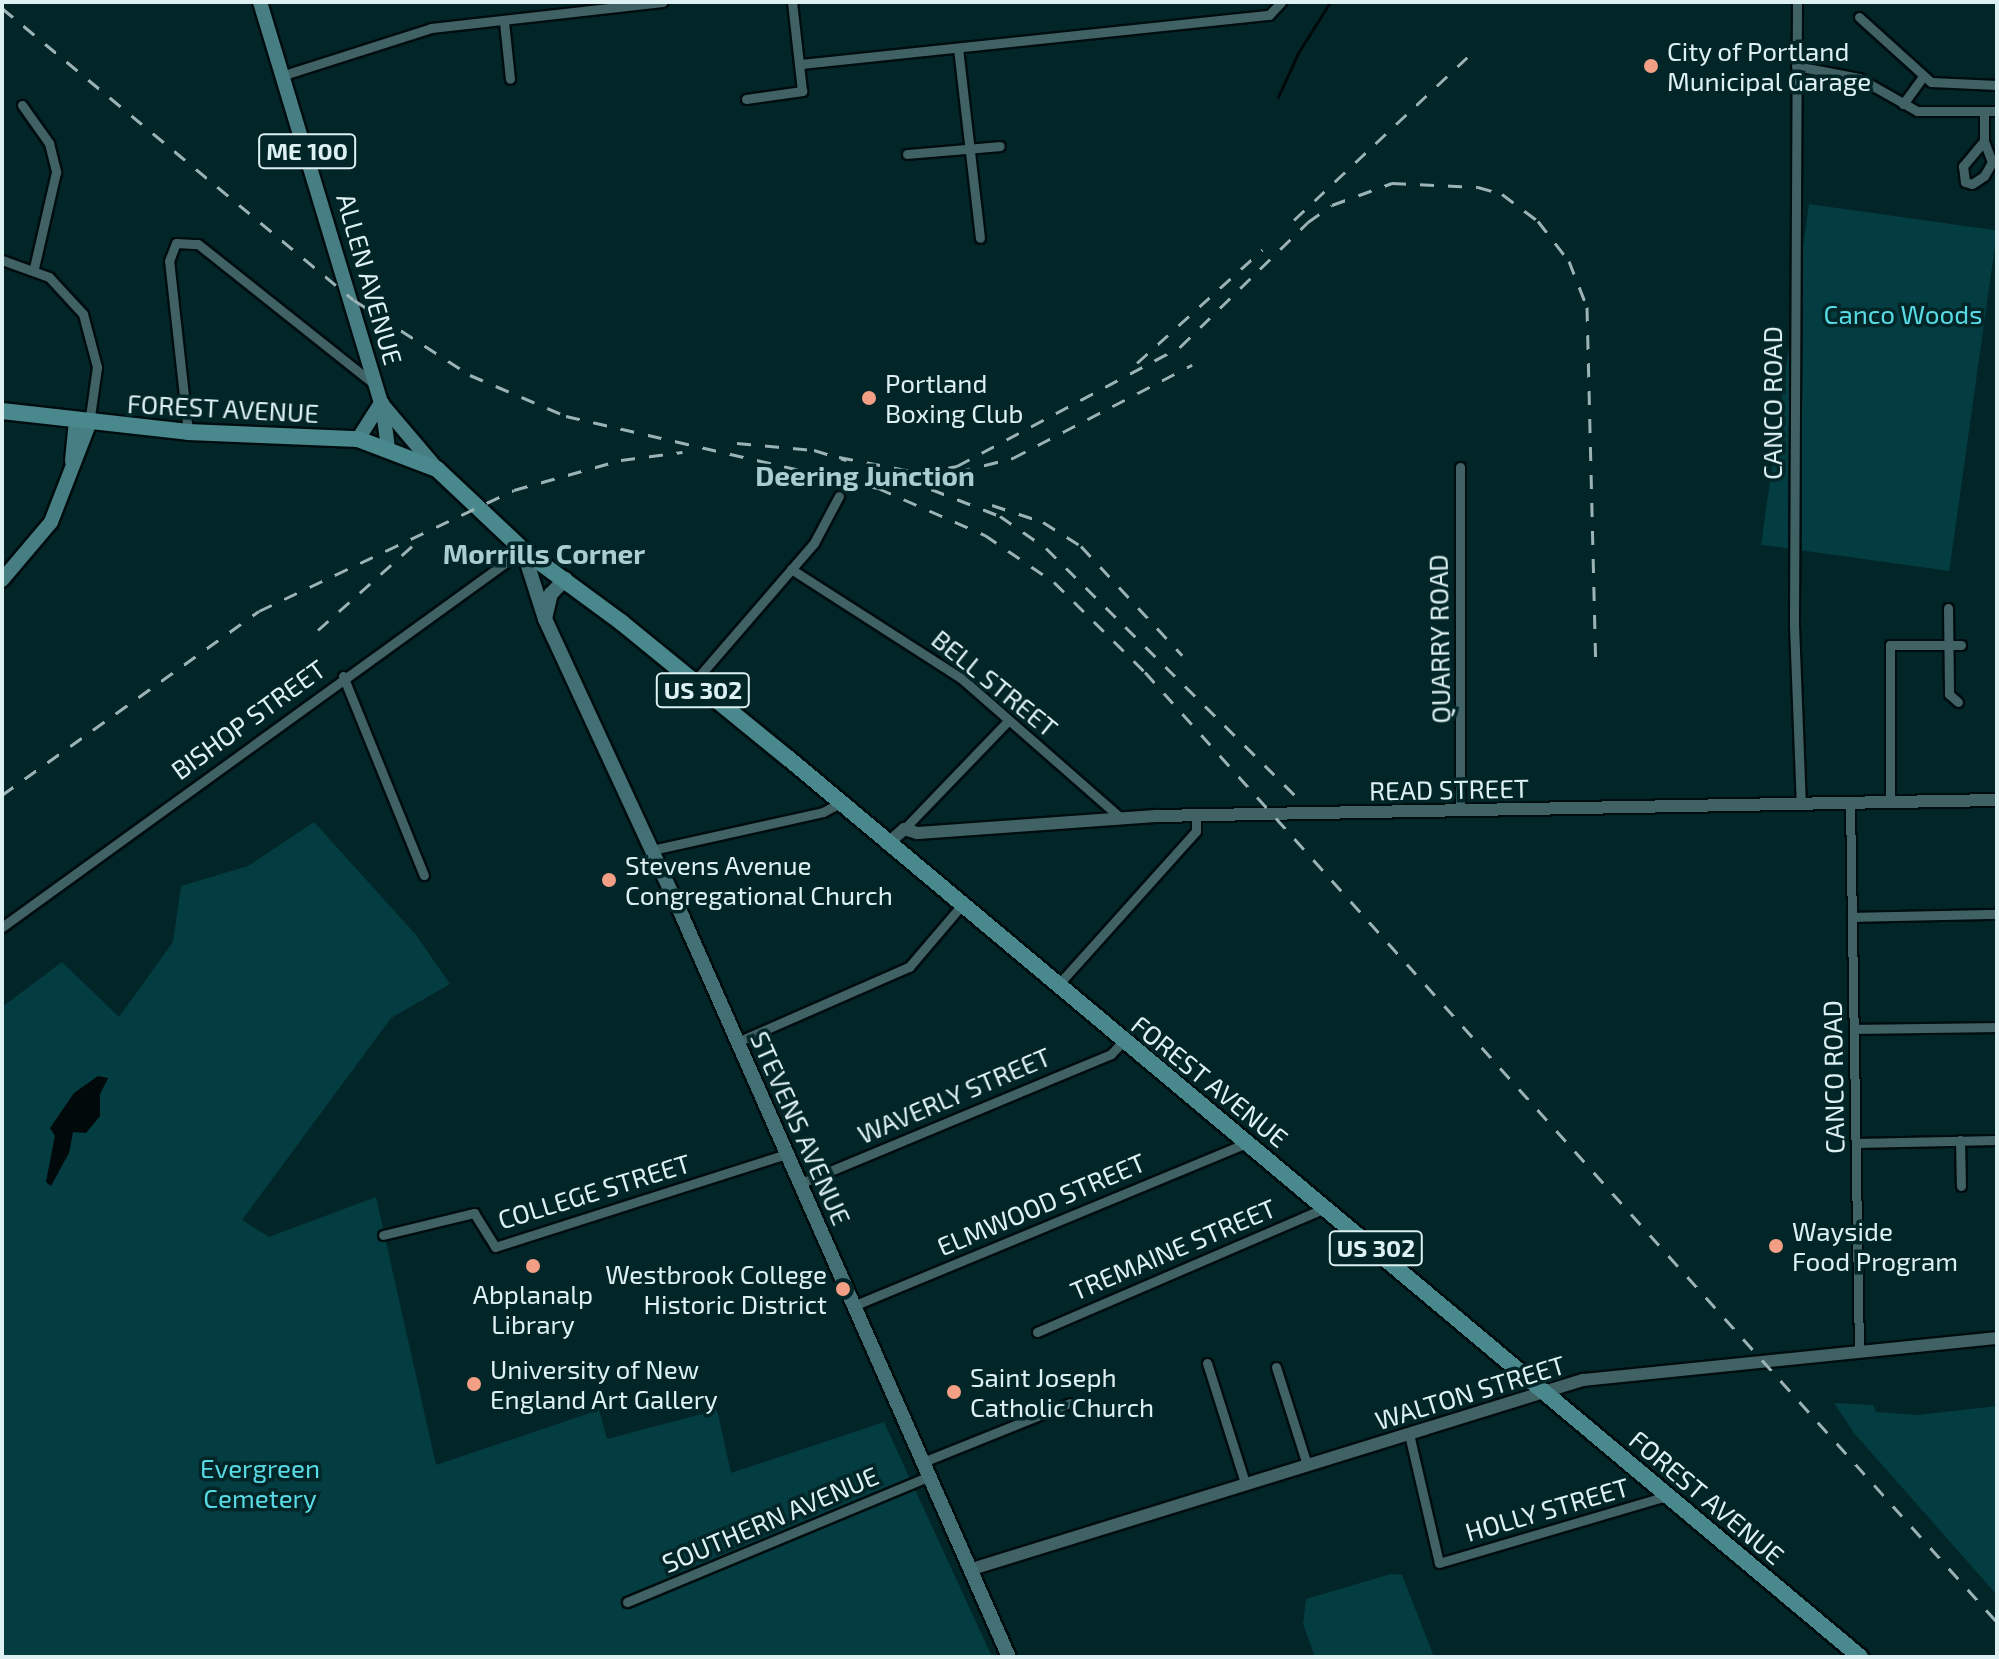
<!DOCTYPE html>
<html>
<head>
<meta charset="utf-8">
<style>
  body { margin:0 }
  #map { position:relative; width:1999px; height:1659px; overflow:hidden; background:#022528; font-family:"Exo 2",sans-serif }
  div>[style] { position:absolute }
  .green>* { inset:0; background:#043d41; transform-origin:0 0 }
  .water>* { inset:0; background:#02090a }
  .stream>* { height:3px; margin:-1.5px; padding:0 1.5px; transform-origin:1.5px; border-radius:1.5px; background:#02090a }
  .roads { filter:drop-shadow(2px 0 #000d0f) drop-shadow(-2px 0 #000d0f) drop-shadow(0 2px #000d0f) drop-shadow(0 -2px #000d0f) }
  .minor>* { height:9px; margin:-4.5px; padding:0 4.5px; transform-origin:4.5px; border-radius:4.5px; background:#406265 }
  .tertiary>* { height:12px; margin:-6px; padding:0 6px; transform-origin:6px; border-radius:6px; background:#406265 }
  .secondary>* { height:14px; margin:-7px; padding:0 7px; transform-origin:7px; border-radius:7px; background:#437074 }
  .primary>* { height:14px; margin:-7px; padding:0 7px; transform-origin:7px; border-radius:7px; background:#477e83 }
  .trunk>* { height:16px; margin:-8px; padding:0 8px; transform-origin:8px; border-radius:8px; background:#49888d }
  .rail>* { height:3px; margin-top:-1.5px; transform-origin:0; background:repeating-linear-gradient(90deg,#9bb3b4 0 14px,transparent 0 28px) }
  .dots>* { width:22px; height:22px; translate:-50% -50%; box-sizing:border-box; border:4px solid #022528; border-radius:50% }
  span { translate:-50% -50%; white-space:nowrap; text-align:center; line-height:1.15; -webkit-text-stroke:7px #022528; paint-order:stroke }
  .shield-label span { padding:2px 6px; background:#022528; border:2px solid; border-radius:6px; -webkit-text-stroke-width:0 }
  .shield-label { font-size:24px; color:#def1f2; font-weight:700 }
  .poi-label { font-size:26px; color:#def1f2 }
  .left { translate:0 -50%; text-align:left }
  .right { translate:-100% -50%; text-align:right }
  .street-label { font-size:26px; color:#def1f2 }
  .park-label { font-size:26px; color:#57dae4 }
  .neighbourhood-label { font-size:28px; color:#a9ced1; font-weight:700 }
  .frame { position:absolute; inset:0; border:4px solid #def1f2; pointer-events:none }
</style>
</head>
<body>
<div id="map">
  <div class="green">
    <div style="left:1809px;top:204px;width:190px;height:344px;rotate:8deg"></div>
    <div style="clip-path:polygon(evenodd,314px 822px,416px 935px,450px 984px,391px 1018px,242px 1220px,269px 1237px,376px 1197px,436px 1465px,599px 1410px,607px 1439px,717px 1410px,731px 1473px,884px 1422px,992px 1657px,2px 1657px,2px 1007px,62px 962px,119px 1017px,173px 942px,181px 886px,248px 866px,314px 822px,98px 1077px,108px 1079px,100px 1094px,100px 1116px,73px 1131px,69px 1153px,46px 1182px,55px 1136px,74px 1093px,98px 1077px)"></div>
    <div style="clip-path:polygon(1834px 1403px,1873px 1405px,1876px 1412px,1918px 1415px,1997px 1406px,1997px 1595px,1854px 1433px)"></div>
    <div style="clip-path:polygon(1391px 1574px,1402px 1575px,1434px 1657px,1315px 1657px,1303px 1624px,1306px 1599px)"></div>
  </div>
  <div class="water">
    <div style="clip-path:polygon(98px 1076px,108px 1078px,100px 1094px,100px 1116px,86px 1133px,73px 1132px,69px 1153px,51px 1186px,46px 1182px,55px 1136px,50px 1128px,74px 1093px)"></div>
  </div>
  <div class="stream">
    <div style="left:1278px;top:97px;width:48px;rotate:-65.6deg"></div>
    <div style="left:1298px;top:53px;width:60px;rotate:-57.9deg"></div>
  </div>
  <div class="roads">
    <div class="minor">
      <div style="left:1797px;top:2px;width:623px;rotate:90.28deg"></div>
      <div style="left:1794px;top:625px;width:179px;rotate:87.8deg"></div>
      <div style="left:1859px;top:17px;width:97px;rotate:42.1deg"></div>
      <div style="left:1931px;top:82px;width:66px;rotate:2.6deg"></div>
      <div style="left:504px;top:22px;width:57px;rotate:84deg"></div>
      <div style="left:958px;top:48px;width:191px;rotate:83.4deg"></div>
      <div style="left:801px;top:64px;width:471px;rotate:-6deg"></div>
      <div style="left:1269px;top:15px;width:18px;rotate:-47deg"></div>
      <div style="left:1796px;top:66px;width:64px;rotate:10.8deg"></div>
      <div style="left:1859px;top:78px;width:67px;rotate:29.6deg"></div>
      <div style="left:1917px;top:111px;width:80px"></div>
      <div style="left:284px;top:75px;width:154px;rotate:-17.7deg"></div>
      <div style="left:431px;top:28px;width:233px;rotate:-6.4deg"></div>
      <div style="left:746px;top:99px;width:57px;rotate:-8.1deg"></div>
      <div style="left:802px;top:91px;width:90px;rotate:-96.4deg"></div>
      <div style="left:1903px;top:104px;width:32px;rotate:-54deg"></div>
      <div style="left:22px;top:105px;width:47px;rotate:54.6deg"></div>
      <div style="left:49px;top:143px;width:30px;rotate:76deg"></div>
      <div style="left:56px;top:172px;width:98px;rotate:102.9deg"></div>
      <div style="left:1984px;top:114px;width:27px;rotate:90deg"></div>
      <div style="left:1984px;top:141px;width:33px;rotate:130deg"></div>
      <div style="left:1963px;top:166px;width:16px;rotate:83deg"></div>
      <div style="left:1965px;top:182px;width:7px;rotate:16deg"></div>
      <div style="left:1972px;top:184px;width:14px;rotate:-34deg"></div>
      <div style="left:1984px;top:176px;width:16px;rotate:-60deg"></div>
      <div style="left:1992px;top:162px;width:22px;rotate:-111deg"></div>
      <div style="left:907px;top:154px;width:93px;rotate:-4.9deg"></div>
      <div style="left:2px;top:260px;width:50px;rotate:19.9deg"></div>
      <div style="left:49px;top:277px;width:50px;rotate:47.4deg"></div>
      <div style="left:83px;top:314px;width:55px;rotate:75.2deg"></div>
      <div style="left:97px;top:367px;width:58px;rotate:98deg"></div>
      <div style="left:188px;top:432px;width:172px;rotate:-96.3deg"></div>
      <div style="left:169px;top:261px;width:19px;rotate:-69deg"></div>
      <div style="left:176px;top:243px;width:22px;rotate:3deg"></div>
      <div style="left:198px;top:244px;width:225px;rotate:38.5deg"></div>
      <div style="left:1460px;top:467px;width:344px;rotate:90deg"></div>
      <div style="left:791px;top:569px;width:202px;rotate:32.7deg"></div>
      <div style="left:961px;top:678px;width:213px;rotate:41.2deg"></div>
      <div style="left:1948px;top:608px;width:86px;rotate:89.3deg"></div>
      <div style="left:1949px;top:694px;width:12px;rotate:42deg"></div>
      <div style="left:343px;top:676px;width:215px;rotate:67.9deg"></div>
      <div style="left:694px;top:682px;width:184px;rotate:-49.2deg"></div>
      <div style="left:814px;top:543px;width:53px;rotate:-62deg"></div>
      <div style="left:1890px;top:802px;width:157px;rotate:-90deg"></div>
      <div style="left:1890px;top:645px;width:71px"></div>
      <div style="left:1850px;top:803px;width:547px;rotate:89.06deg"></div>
      <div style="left:904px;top:829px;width:150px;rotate:-46.1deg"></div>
      <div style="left:652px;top:850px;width:175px;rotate:-12.5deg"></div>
      <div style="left:823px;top:812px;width:17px;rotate:-28deg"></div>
      <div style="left:1852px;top:917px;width:145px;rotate:-1.2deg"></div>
      <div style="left:2px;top:927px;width:643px;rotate:-35.89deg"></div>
      <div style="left:1057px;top:986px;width:208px;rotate:-48.1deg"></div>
      <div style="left:1196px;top:831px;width:14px;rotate:-90deg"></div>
      <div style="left:1854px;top:1029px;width:143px;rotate:-0.8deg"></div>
      <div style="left:737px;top:1042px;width:188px;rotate:-23.6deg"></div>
      <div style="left:909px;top:967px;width:80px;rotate:-49.6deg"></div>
      <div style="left:1960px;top:1140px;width:46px;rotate:88.8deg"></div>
      <div style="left:1856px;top:1143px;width:141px;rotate:-1.2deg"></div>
      <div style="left:799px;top:1184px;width:338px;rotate:-22.6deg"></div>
      <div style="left:1111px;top:1054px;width:18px;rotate:-47deg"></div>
      <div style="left:383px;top:1235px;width:94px;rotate:-13.6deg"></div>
      <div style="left:474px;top:1213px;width:40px;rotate:58deg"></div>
      <div style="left:495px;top:1247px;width:305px;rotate:-17.7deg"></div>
      <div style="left:853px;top:1306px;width:425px;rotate:-22.5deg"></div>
      <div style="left:1037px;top:1332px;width:316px;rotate:-23.3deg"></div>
      <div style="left:1207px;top:1363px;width:126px;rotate:72.4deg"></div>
      <div style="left:1276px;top:1367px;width:103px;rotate:72.4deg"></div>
      <div style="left:1409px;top:1434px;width:132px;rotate:76.9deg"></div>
      <div style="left:1439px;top:1563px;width:238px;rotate:-16.4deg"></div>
      <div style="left:923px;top:1462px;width:158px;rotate:-21.9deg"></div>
      <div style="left:627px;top:1602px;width:328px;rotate:-22.6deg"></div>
    </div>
    <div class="tertiary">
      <div style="left:887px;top:844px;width:23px;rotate:-41deg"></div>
      <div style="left:904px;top:829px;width:14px;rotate:17deg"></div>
      <div style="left:917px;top:833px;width:240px;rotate:-4.1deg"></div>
      <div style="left:1156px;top:816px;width:841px;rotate:-1.09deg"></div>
      <div style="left:972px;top:1569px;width:640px;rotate:-17.19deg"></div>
      <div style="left:1583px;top:1380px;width:416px;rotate:-5.8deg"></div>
    </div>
    <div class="secondary">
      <div style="left:523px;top:550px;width:72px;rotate:72.3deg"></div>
      <div style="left:545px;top:619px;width:329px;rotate:65.2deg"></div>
      <div style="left:683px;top:918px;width:808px;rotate:66.2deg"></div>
      <div style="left:545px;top:619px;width:26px;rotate:-77deg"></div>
      <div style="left:551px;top:594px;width:21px;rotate:-47deg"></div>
    </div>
    <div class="primary">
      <div style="left:260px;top:2px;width:419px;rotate:73.2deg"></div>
      <div style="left:381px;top:403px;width:87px;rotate:49.7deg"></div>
      <div style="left:382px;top:403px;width:45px;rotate:82.4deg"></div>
      <div style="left:358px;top:439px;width:43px;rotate:-57.4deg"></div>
      <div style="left:72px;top:461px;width:40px;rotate:-84.3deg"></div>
      <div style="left:2px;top:580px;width:76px;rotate:-49.8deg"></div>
      <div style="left:51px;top:522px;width:105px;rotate:-68.8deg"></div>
    </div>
    <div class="trunk">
      <div style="left:2px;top:411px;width:187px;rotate:6.4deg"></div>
      <div style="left:188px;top:432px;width:170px;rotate:2.4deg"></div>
      <div style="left:358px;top:439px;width:85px;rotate:20.8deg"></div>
      <div style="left:437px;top:469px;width:118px;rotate:43.3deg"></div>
      <div style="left:523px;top:550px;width:122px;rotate:36.3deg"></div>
      <div style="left:621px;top:622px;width:215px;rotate:39.2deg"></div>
      <div style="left:788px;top:758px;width:1399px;rotate:39.98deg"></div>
    </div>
  </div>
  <div class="rail">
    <div style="left:2px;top:8px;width:457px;rotate:39.7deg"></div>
    <div style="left:354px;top:300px;width:138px;rotate:32.9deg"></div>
    <div style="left:470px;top:375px;width:104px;rotate:23.1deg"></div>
    <div style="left:566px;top:416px;width:320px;rotate:13deg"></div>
    <div style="left:878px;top:488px;width:117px;rotate:23.7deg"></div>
    <div style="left:985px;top:535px;width:83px;rotate:34.3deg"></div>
    <div style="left:1054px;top:582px;width:128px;rotate:44.7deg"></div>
    <div style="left:1145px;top:672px;width:1276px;rotate:48.11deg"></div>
    <div style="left:1294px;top:220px;width:241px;rotate:-43.2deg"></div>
    <div style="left:1137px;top:363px;width:169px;rotate:-42.1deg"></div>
    <div style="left:737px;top:443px;width:77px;rotate:5.2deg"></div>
    <div style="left:814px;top:450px;width:34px;rotate:17deg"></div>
    <div style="left:839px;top:457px;width:84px;rotate:11deg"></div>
    <div style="left:921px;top:473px;width:37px;rotate:-11deg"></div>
    <div style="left:957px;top:466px;width:253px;rotate:-28.1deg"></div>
    <div style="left:1180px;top:347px;width:179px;rotate:-44.3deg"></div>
    <div style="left:1308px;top:222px;width:29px;rotate:-35deg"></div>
    <div style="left:1332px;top:205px;width:64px;rotate:-20.1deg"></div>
    <div style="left:1392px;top:183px;width:86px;rotate:2.7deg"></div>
    <div style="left:1478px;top:187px;width:25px;rotate:16deg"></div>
    <div style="left:1502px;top:194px;width:45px;rotate:36.9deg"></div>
    <div style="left:1538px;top:221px;width:51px;rotate:52.2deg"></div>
    <div style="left:1569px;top:261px;width:49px;rotate:68.6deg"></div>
    <div style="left:1587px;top:307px;width:359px;rotate:88.6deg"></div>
    <div style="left:957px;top:472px;width:58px;rotate:-14deg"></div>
    <div style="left:1013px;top:458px;width:202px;rotate:-27.5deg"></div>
    <div style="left:931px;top:489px;width:74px;rotate:21.4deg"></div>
    <div style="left:1000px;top:516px;width:56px;rotate:34.8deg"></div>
    <div style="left:1046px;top:548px;width:362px;rotate:44.8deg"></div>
    <div style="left:992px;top:505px;width:54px;rotate:18.4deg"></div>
    <div style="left:1043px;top:522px;width:45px;rotate:32.3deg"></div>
    <div style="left:1081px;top:546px;width:149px;rotate:47.2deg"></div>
    <div style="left:318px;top:630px;width:135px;rotate:-41.7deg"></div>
    <div style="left:2px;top:795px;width:316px;rotate:-35.6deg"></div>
    <div style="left:259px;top:611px;width:282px;rotate:-25.4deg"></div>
    <div style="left:514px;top:490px;width:111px;rotate:-15.7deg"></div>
    <div style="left:621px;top:460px;width:62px;rotate:-7.5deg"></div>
  </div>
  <div class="dots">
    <div style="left:1651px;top:66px;background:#f39f85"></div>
    <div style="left:869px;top:398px;background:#f39f85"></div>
    <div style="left:609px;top:880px;background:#f39f85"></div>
    <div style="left:1776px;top:1246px;background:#f39f85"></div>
    <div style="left:533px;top:1266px;background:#f39f85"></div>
    <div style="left:843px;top:1289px;background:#f39f85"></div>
    <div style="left:474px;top:1384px;background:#f39f85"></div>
    <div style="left:954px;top:1392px;background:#f39f85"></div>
  </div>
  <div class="shield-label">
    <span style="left:307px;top:151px">ME 100</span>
    <span style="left:703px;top:690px">US 302</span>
    <span style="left:1376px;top:1248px">US 302</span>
  </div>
  <div class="poi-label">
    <span class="left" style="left:1667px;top:66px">City of Portland<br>Municipal Garage</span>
    <span class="left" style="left:885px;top:398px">Portland<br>Boxing Club</span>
    <span class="left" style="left:625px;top:880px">Stevens Avenue<br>Congregational Church</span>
    <span class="left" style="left:1792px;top:1246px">Wayside<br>Food Program</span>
    <span class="right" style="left:827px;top:1289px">Westbrook College<br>Historic District</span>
    <span style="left:533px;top:1309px">Abplanalp<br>Library</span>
    <span class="left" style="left:490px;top:1384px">University of New<br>England Art Gallery</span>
    <span class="left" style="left:970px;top:1392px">Saint Joseph<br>Catholic Church</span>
  </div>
  <div class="street-label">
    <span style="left:370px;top:279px;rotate:74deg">ALLEN AVENUE</span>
    <span style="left:1772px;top:403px;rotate:-90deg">CANCO ROAD</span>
    <span style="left:223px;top:408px;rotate:3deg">FOREST AVENUE</span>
    <span style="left:1439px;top:639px;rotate:-91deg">QUARRY ROAD</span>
    <span style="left:995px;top:683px;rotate:39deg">BELL STREET</span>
    <span style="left:248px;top:719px;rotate:-36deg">BISHOP STREET</span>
    <span style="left:1449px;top:789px;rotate:-1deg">READ STREET</span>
    <span style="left:1833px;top:1077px;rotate:-91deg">CANCO ROAD</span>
    <span style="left:1210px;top:1081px;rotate:39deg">FOREST AVENUE</span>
    <span style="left:954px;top:1095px;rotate:-23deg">WAVERLY STREET</span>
    <span style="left:801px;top:1128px;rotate:66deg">STEVENS AVENUE</span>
    <span style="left:594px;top:1191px;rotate:-17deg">COLLEGE STREET</span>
    <span style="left:1041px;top:1204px;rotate:-23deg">ELMWOOD STREET</span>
    <span style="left:1173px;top:1249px;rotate:-23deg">TREMAINE STREET</span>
    <span style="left:1470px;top:1392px;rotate:-17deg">WALTON STREET</span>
    <span style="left:1707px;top:1497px;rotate:40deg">FOREST AVENUE</span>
    <span style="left:1547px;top:1509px;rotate:-16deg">HOLLY STREET</span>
    <span style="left:770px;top:1519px;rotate:-23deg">SOUTHERN AVENUE</span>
  </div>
  <div class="park-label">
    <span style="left:1903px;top:314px">Canco Woods</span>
    <span style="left:260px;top:1483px">Evergreen<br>Cemetery</span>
  </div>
  <div class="neighbourhood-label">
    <span style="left:865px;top:475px">Deering Junction</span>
    <span style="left:544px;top:553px">Morrills Corner</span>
  </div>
  <div class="frame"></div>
</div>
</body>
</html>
